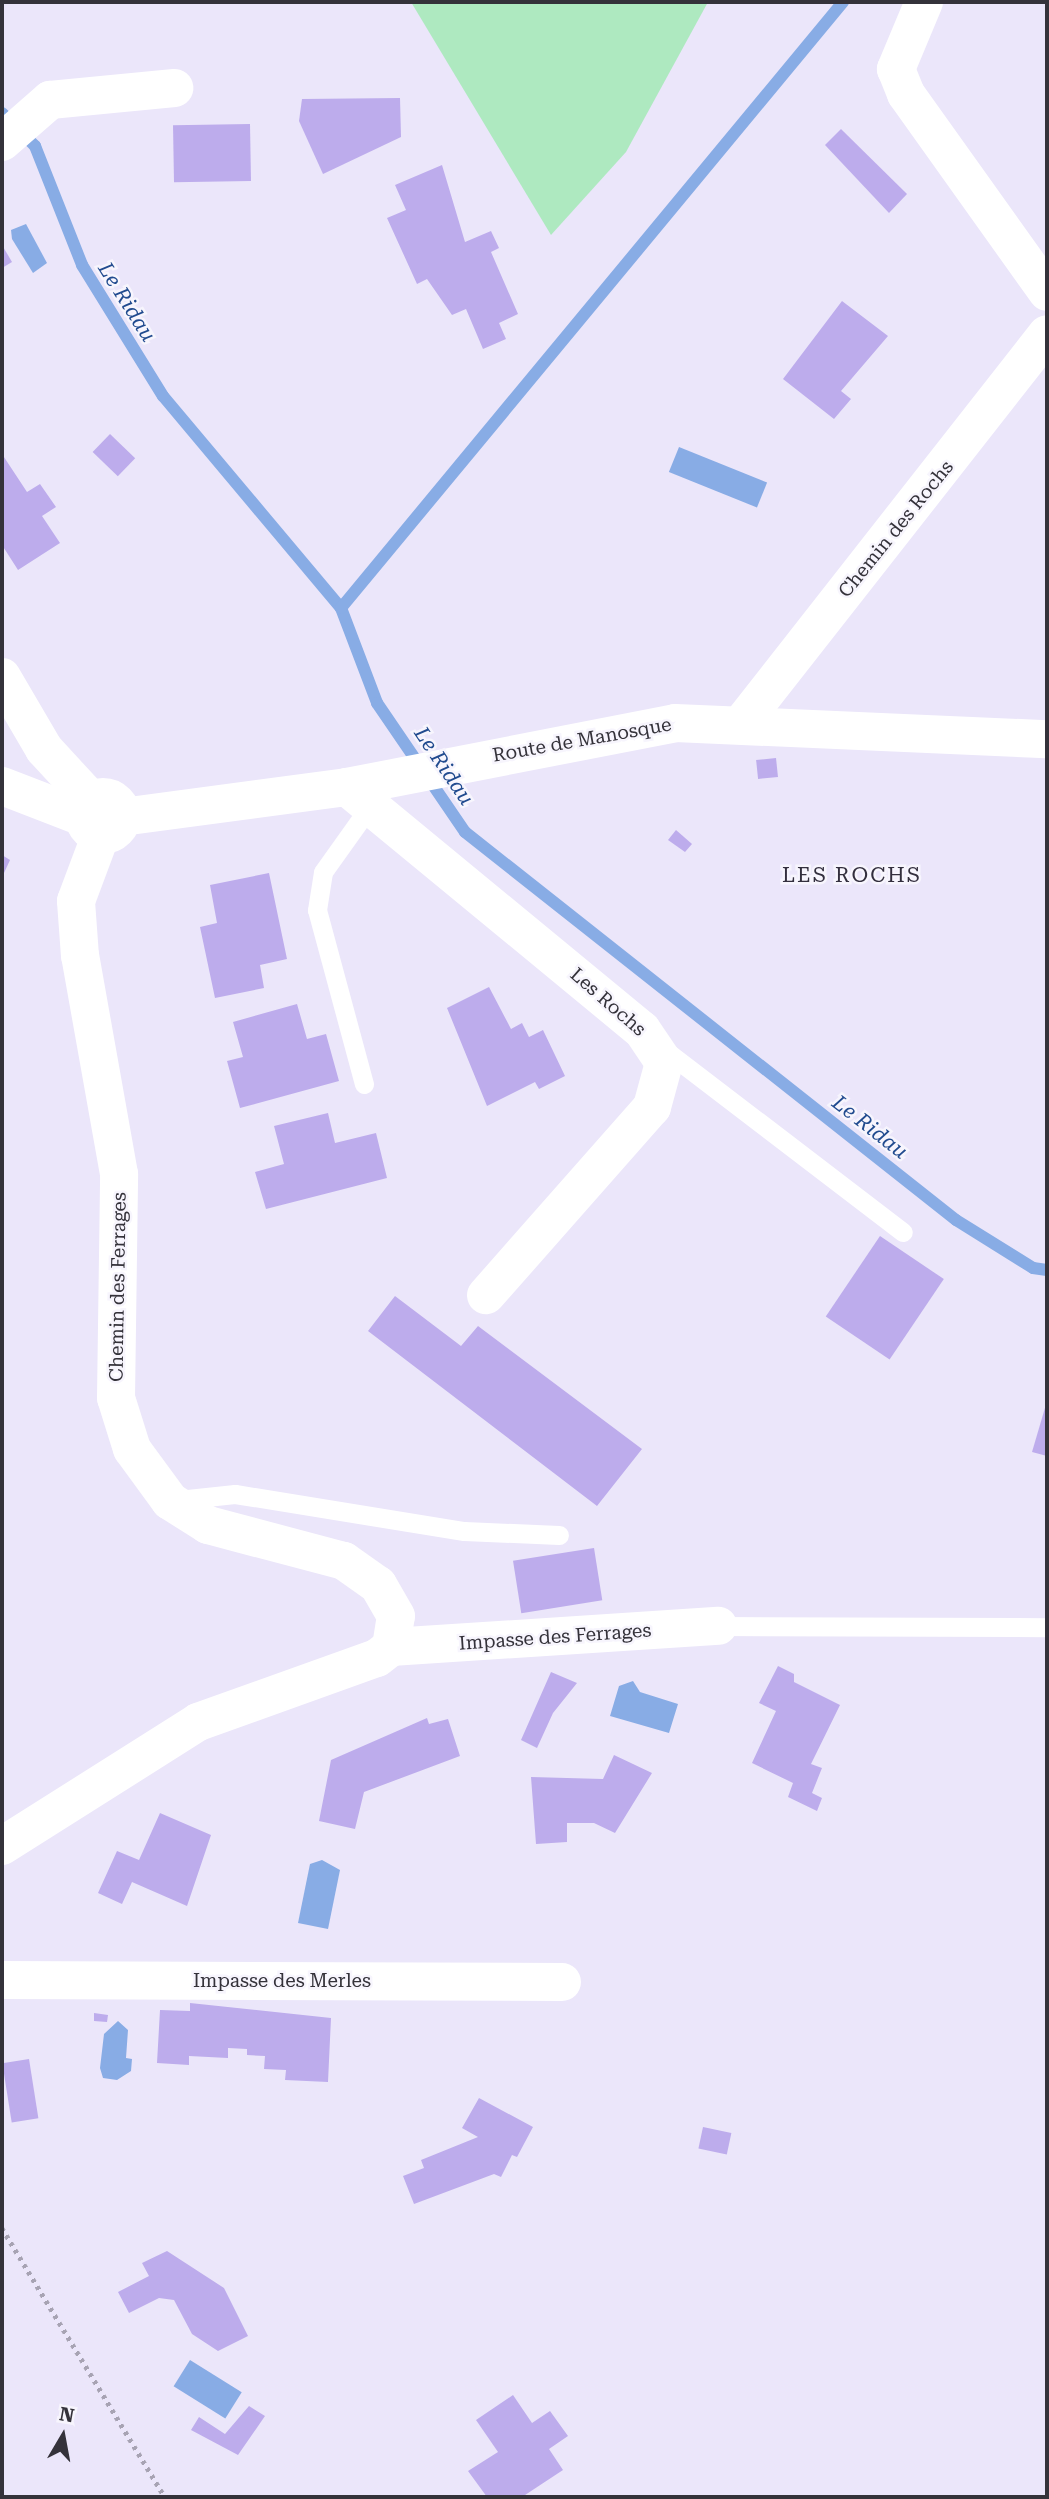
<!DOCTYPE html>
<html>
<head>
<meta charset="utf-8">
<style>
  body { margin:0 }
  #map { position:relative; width:1049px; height:2499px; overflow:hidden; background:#ebe6fa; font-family:"Roboto Serif",serif }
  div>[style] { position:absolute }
  .green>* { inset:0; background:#aee9c0 }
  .water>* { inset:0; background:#88ace5; transform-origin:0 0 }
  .stream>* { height:12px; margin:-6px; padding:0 6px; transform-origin:6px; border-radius:6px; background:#88ace5 }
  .building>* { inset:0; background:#bdacec; transform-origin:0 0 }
  .path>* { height:4.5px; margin-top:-2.25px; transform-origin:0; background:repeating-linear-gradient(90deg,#a7a3b3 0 3.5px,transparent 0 8.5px) }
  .service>* { height:19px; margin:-9.5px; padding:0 9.5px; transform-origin:9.5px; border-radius:9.5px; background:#fff }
  .minor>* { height:38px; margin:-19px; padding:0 19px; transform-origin:19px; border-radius:19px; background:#fff }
  .tertiary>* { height:38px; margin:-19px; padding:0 19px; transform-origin:19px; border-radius:19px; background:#fff }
  .tertiary>.ring { margin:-19px; padding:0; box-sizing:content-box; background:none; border:38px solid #fff; border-radius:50% }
  span { translate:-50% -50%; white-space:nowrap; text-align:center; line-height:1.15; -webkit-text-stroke:5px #f7f5fd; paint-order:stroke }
  .street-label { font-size:19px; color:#34323a }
  .water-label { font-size:21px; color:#214b8f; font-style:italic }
  .neighbourhood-label { font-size:21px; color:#332f3e; letter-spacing:2px }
  .frame { position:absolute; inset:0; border:4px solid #34323a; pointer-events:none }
  .north { position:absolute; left:28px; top:2401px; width:70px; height:70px; -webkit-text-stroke:5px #f7f5fd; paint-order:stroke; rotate:10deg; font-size:19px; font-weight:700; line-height:28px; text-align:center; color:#34323a }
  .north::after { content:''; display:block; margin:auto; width:24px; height:32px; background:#34323a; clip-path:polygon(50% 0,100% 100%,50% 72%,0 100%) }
</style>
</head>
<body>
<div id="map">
  <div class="green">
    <div style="clip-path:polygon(411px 2px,708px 2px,626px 152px,551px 235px)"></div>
  </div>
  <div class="water">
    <div style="clip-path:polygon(26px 224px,47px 263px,33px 273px,12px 239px,11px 230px)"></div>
    <div style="left:679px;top:447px;width:95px;height:27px;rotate:22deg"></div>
    <div style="clip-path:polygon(633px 1681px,640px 1692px,678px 1704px,669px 1733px,610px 1716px,619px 1686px)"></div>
    <div style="clip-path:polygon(322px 1860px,340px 1870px,328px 1929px,298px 1923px,310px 1864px)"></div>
    <div style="clip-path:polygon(118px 2021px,128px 2030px,126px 2058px,132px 2059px,131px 2071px,117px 2080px,103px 2078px,100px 2068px,104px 2034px)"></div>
    <div style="left:190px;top:2360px;width:61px;height:31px;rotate:32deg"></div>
  </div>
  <div class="stream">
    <div style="left:2px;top:113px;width:47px;rotate:45deg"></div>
    <div style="left:35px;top:146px;width:128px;rotate:68.4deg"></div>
    <div style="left:82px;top:265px;width:154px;rotate:58.3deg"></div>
    <div style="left:163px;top:396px;width:277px;rotate:50deg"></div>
    <div style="left:341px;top:608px;width:102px;rotate:69.2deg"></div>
    <div style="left:377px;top:703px;width:156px;rotate:55.7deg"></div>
    <div style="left:465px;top:832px;width:626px;rotate:38.32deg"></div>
    <div style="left:956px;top:1220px;width:91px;rotate:31.9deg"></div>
    <div style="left:1033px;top:1268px;width:14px;rotate:8deg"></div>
    <div style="left:341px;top:608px;width:787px;rotate:-50.36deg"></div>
  </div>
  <div class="building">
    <div style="clip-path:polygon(400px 98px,401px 137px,323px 174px,299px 121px,302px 99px)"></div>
    <div style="left:250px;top:124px;width:57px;height:77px;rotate:89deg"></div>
    <div style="clip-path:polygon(841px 129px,907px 194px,889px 213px,825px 145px)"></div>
    <div style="clip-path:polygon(442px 165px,465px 242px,491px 231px,499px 248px,491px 252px,518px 314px,499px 323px,506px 339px,483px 349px,466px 309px,452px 315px,427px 279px,417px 284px,387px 218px,406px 210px,395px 185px)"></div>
    <div style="clip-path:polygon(2px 245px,12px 262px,2px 268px)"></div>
    <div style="clip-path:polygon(842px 301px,888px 336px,841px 391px,851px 399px,834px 419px,783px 379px)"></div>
    <div style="left:110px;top:434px;width:35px;height:25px;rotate:44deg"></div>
    <div style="clip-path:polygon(2px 454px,27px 492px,40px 484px,56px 507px,42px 516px,60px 543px,18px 570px,2px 545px)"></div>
    <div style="left:776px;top:758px;width:19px;height:20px;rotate:84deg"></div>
    <div style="clip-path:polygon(676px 830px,692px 844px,685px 852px,668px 840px)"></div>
    <div style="clip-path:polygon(2px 855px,10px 860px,4px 873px,2px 872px)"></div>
    <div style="clip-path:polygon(269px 873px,287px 959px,260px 965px,264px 988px,215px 998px,200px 927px,217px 923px,210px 885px)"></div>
    <div style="clip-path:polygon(489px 987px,511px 1029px,522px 1023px,529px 1037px,543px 1030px,565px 1076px,539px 1089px,535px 1082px,487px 1106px,447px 1008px)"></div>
    <div style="clip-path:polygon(297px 1004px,307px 1039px,326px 1034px,339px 1081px,240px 1108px,227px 1061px,243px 1057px,233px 1022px)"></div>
    <div style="clip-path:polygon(328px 1113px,335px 1143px,376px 1133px,387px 1178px,266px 1209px,255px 1172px,284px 1164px,274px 1126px)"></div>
    <div style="left:880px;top:1236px;width:77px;height:97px;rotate:34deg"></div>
    <div style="clip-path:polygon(395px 1296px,461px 1346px,478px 1326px,642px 1449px,597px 1506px,368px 1331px)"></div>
    <div style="clip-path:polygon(1047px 1401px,1047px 1456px,1032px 1452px)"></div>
    <div style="left:594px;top:1548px;width:53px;height:82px;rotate:81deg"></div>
    <div style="clip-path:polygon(778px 1666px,794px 1674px,794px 1682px,840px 1705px,811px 1764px,822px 1768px,812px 1793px,822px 1798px,817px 1811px,788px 1797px,793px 1783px,752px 1763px,776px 1711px,759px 1703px)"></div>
    <div style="clip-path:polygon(551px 1672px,577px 1683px,553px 1713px,537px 1748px,521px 1740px)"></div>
    <div style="clip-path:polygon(427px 1718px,429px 1724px,448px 1719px,460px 1756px,364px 1792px,355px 1829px,319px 1821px,331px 1760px)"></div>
    <div style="clip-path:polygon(614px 1755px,652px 1773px,615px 1833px,594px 1823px,567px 1823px,567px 1842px,536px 1844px,531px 1777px,603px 1779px)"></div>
    <div style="clip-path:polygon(160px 1813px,211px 1835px,187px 1906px,132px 1882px,122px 1904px,98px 1893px,117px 1851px,139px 1860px)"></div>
    <div style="clip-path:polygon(190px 2003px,331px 2018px,328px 2082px,285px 2080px,286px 2070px,264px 2069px,265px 2056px,247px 2055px,247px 2049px,228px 2048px,228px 2058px,189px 2056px,189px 2065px,157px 2063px,160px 2010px,190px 2011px)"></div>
    <div style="clip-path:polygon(94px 2013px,108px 2015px,107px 2022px,94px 2021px)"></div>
    <div style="left:29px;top:2059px;width:60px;height:27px;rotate:81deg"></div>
    <div style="clip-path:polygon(479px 2098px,533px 2127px,517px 2157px,512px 2155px,501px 2177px,494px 2174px,414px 2204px,403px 2176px,424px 2168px,421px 2160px,478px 2137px,462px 2128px)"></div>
    <div style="left:703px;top:2127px;width:29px;height:22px;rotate:12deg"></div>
    <div style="clip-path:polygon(167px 2251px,224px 2288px,248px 2336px,218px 2351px,192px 2334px,174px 2300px,159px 2298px,129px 2313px,118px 2292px,149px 2276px,142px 2263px)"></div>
    <div style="clip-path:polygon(513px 2395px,532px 2423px,550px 2411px,568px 2436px,549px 2449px,563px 2470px,522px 2497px,487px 2497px,468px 2471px,498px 2452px,476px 2420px)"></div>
    <div style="clip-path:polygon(249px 2406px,265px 2416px,238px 2455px,191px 2430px,199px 2417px,225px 2434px)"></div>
  </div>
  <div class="path">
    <div style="left:2px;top:2228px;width:315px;rotate:58.8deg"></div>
  </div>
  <div class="service">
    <div style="left:662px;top:1048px;width:303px;rotate:37.4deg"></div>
    <div style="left:364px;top:1084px;width:180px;rotate:-105.1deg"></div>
    <div style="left:317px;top:910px;width:38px;rotate:-81deg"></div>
    <div style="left:323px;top:872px;width:81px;rotate:-54.5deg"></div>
    <div style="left:178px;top:1500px;width:57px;rotate:-6deg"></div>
    <div style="left:235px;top:1494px;width:232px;rotate:9.2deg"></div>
    <div style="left:464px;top:1531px;width:95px;rotate:2.4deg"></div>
    <div style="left:718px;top:1626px;width:329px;rotate:0.2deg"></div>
  </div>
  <div class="minor">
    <div style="left:924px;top:2px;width:73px;rotate:112.7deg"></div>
    <div style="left:896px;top:69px;width:27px;rotate:68deg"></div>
    <div style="left:906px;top:94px;width:243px;rotate:54.5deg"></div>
    <div style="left:2px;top:142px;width:64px;rotate:-41.2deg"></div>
    <div style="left:50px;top:100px;width:125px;rotate:-5.5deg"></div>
    <div style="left:2px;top:677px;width:83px;rotate:59.7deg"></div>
    <div style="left:44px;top:749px;width:71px;rotate:47.3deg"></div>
    <div style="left:742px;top:723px;width:494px;rotate:-51.9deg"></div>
    <div style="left:2px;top:786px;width:89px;rotate:21.1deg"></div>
    <div style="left:347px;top:787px;width:382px;rotate:39.5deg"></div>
    <div style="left:642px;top:1030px;width:40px;rotate:56deg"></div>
    <div style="left:664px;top:1063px;width:46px;rotate:105.3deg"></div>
    <div style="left:652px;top:1107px;width:251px;rotate:131.4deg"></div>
    <div style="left:391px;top:1647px;width:328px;rotate:-3.7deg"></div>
    <div style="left:2px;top:1980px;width:560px;rotate:0.2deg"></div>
  </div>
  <div class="tertiary">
    <div class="ring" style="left:84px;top:797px;width:0;height:0"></div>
    <div style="left:122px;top:817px;width:227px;rotate:-7.6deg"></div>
    <div style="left:347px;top:787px;width:334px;rotate:-11deg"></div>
    <div style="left:675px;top:723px;width:372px;rotate:2.5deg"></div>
    <div style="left:2px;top:1846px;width:232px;rotate:-32.3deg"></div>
    <div style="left:198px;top:1722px;width:190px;rotate:-19.7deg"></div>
    <div style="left:377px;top:1658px;width:18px;rotate:-38deg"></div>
    <div style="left:391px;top:1647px;width:31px;rotate:-81deg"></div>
    <div style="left:396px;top:1616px;width:36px;rotate:-120deg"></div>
    <div style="left:378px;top:1585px;width:42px;rotate:-144.8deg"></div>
    <div style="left:344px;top:1561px;width:141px;rotate:-165.2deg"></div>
    <div style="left:208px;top:1525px;width:45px;rotate:-147.7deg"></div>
    <div style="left:170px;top:1501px;width:64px;rotate:-126.2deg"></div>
    <div style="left:132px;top:1449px;width:53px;rotate:-107.4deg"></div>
    <div style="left:116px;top:1398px;width:224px;rotate:-89.2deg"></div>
    <div style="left:119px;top:1174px;width:221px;rotate:-100.1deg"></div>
    <div style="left:80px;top:956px;width:55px;rotate:-94.2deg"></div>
    <div style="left:76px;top:901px;width:72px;rotate:-69.5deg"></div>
  </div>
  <div class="street-label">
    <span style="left:896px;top:529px;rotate:-51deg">Chemin des Rochs</span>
    <span style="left:582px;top:740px;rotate:-10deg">Route de Manosque</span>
    <span style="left:608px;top:1002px;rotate:41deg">Les Rochs</span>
    <span style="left:118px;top:1287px;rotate:-89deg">Chemin des Ferrages</span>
    <span style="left:555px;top:1637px;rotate:-4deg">Impasse des Ferrages</span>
    <span style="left:282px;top:1981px">Impasse des Merles</span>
  </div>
  <div class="water-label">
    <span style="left:127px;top:302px;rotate:58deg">Le Ridau</span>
    <span style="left:444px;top:766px;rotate:56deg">Le Ridau</span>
    <span style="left:870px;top:1127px;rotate:38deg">Le Ridau</span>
  </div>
  <div class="neighbourhood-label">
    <span style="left:852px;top:875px">LES ROCHS</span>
  </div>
  <div class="frame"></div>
  <div class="north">N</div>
</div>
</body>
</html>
